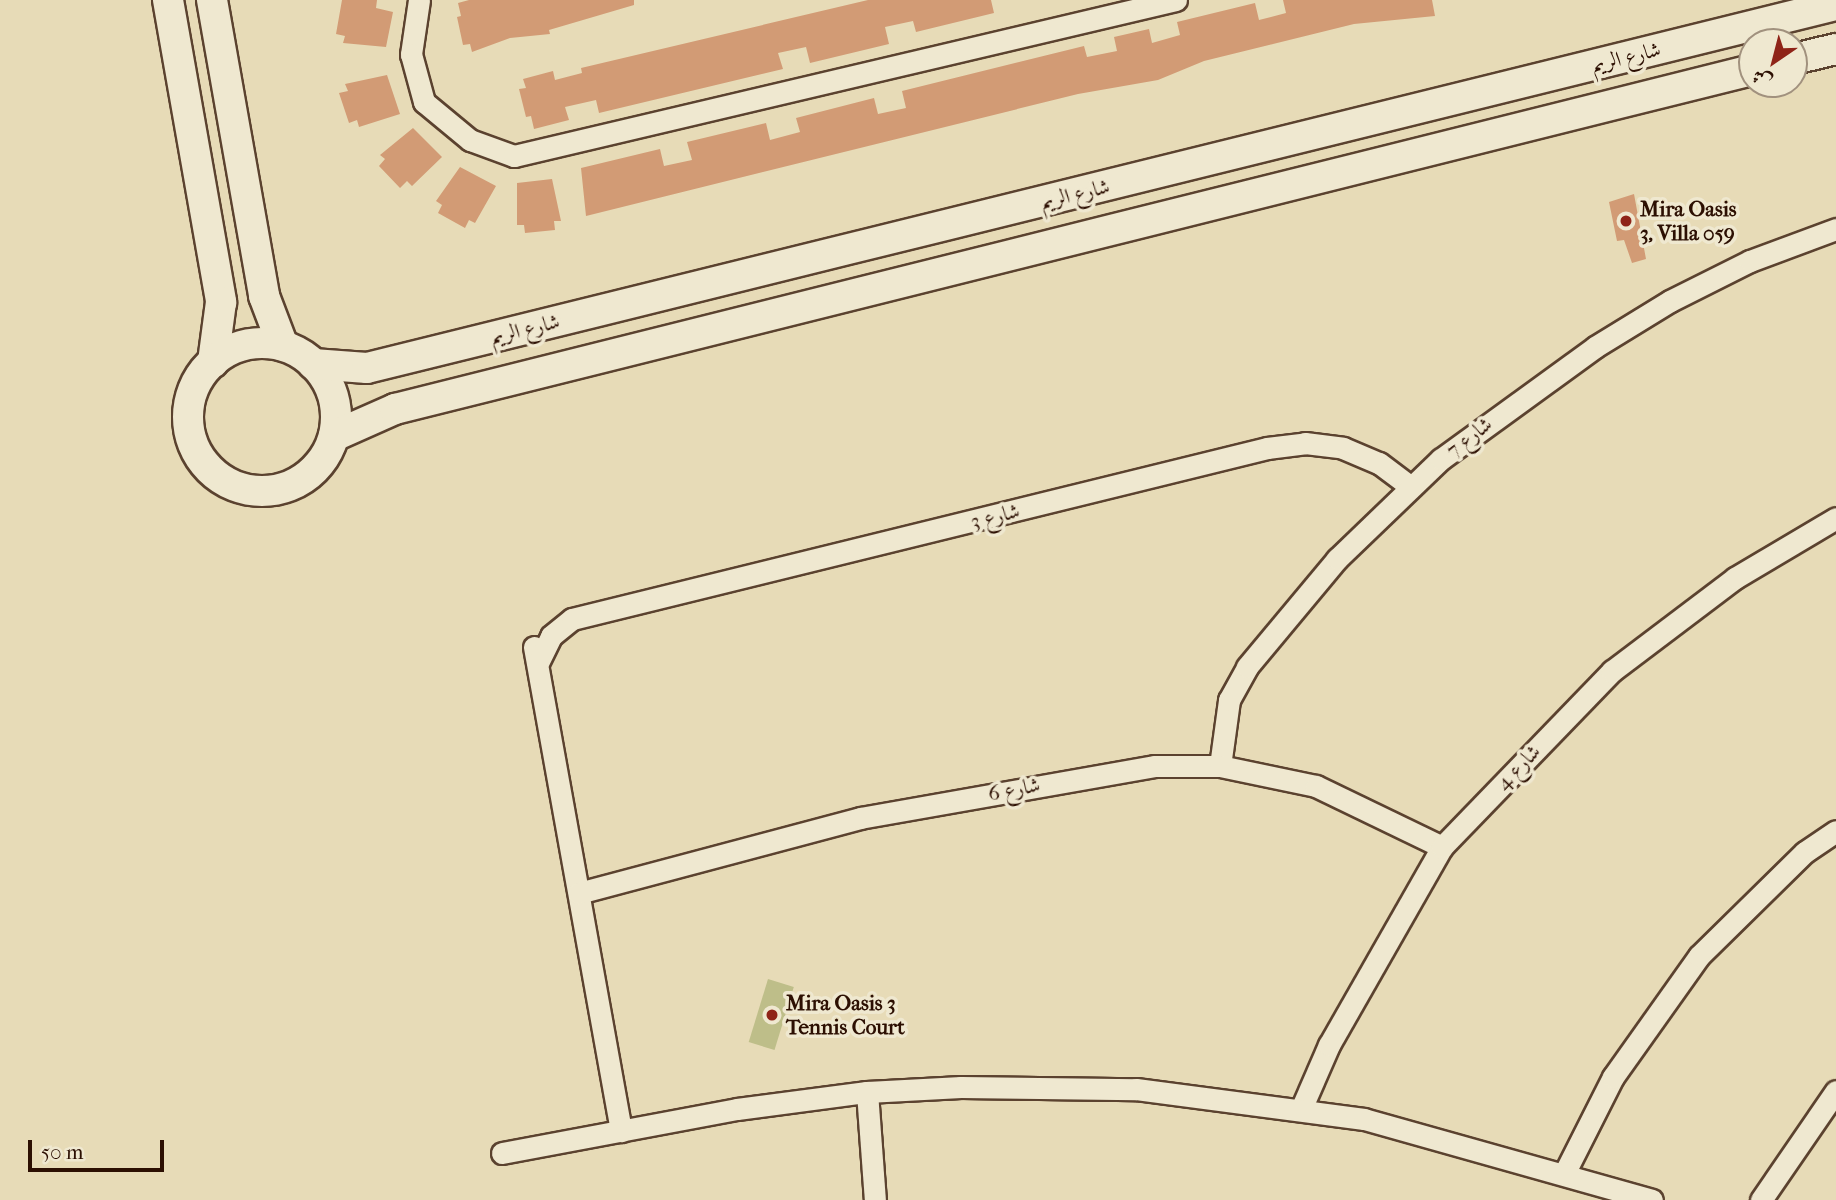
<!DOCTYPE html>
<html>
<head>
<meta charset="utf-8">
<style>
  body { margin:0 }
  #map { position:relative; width:1836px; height:1200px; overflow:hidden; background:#e7dbb7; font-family:"IM FELL French Canon",Amiri,serif }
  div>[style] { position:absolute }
  .green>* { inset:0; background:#bebe89; transform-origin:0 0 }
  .building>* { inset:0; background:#d29b75 }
  .roads { filter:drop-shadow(2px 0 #5b422f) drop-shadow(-2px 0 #5b422f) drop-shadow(0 2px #5b422f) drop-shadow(0 -2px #5b422f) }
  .street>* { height:21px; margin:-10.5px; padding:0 10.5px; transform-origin:10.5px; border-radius:10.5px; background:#efe8d0 }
  .secondary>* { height:30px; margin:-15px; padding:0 15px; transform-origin:15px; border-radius:15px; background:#efe8d0 }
  .secondary>.ring { margin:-15px; padding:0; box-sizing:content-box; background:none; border:30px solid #efe8d0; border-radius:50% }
  .dots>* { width:19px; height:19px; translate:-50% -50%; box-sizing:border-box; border:4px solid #efe8d0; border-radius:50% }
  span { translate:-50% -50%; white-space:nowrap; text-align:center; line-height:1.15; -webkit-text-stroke:7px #efe8d0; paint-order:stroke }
  .street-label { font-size:21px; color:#2c0f02 }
  .poi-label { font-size:21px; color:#2c0f02; font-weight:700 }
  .left { translate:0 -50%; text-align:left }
  .north { position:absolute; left:1738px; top:28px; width:70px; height:70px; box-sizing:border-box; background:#efe8d0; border:2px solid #a1917e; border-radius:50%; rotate:215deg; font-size:19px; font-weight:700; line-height:28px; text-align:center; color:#2c0f02 }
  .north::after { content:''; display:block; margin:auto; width:24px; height:32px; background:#8f2418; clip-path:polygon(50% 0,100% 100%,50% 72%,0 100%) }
  .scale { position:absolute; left:28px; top:1140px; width:136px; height:32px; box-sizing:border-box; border:4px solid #2c0f02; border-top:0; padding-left:9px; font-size:21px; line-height:24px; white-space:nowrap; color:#2c0f02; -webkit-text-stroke:5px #efe8d0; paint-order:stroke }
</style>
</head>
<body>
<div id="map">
  <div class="green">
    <div style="left:768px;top:979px;width:27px;height:66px;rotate:17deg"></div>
  </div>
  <div class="building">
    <div style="clip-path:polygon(342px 0,377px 0,376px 8px,393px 12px,386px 47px,343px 43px,345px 36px,336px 34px)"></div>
    <div style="clip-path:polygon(469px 0,634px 0,634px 5px,549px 30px,550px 34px,510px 38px,472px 52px,470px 44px,463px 45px,457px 17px,461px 16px,458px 3px)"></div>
    <div style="clip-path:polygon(868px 0,991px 0,994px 13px,916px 32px,913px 21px,885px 27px,889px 44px,810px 63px,806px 47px,778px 53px,783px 69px,599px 113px,596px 100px,565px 107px,569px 120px,534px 129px,531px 116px,526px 117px,519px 89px,526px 88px,523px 79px,553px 71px,555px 80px,582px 73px,581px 68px)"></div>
    <div style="clip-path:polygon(1283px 0,1432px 0,1435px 16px,1354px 24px,1204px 61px,1158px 80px,1078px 94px,586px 216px,581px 168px,660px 149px,664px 166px,692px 160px,687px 142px,766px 123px,770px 140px,800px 132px,796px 118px,874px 98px,878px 114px,906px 108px,902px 91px,1084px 46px,1087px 57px,1117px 51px,1114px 37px,1149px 29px,1152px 43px,1180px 35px,1177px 22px,1255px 3px,1259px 20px,1286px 13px)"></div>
    <div style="clip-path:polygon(387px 75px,400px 114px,359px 127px,357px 120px,349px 123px,339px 93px,348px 91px,345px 84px)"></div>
    <div style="clip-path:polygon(413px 128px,442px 157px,412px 186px,407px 181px,400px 188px,379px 166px,385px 159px,380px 155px)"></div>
    <div style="clip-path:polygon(460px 167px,496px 186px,475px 223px,469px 220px,465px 228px,438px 213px,442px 205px,436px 201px)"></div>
    <div style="clip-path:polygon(552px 179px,561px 221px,554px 221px,555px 230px,525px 233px,524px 225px,517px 225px,517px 183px)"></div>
    <div style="clip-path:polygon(1634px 194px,1646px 259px,1632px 263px,1624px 240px,1617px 241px,1609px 202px)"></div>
  </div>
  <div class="roads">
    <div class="street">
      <div style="left:419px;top:0;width:55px;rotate:98.4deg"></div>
      <div style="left:411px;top:54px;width:50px;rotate:74.8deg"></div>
      <div style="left:424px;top:102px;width:60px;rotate:39.6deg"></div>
      <div style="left:470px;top:140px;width:47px;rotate:20deg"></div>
      <div style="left:514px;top:156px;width:680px;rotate:-13.26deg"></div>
      <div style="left:534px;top:647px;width:492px;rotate:79.8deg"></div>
      <div style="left:539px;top:661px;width:28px;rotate:-64deg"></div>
      <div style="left:551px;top:636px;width:27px;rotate:-39deg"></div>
      <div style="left:572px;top:619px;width:716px;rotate:-13.82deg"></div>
      <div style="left:1267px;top:448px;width:38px;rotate:-7deg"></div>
      <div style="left:1305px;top:443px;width:38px;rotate:7deg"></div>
      <div style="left:1343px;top:448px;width:39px;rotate:23deg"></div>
      <div style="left:1379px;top:463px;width:39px;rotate:37deg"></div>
      <div style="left:1220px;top:766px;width:67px;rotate:-82.2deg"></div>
      <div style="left:1229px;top:700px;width:38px;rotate:-61deg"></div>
      <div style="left:1247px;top:667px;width:141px;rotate:-50.2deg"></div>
      <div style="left:1337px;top:559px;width:144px;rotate:-43.9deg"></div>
      <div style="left:1441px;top:459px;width:190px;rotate:-36deg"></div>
      <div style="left:1595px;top:347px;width:88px;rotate:-31.5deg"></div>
      <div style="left:1670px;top:301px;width:89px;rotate:-26.6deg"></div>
      <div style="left:1750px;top:261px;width:92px;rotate:-20.4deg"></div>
      <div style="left:579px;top:893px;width:291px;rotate:-14.9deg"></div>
      <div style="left:860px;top:818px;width:300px;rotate:-10deg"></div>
      <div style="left:1155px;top:766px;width:65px"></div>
      <div style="left:1220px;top:766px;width:98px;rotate:11.8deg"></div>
      <div style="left:1316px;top:786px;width:140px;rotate:25.8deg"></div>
      <div style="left:867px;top:1092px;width:108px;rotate:85.8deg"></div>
      <div style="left:1302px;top:1107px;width:68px;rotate:-66.5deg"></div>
      <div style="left:1329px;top:1045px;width:228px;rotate:-60.3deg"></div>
      <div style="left:1442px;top:847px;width:245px;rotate:-46deg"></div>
      <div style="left:1612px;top:671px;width:154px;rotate:-37.1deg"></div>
      <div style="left:1735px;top:578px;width:117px;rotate:-30.7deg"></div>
      <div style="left:502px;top:1153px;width:239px;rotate:-10.6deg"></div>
      <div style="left:737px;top:1109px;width:131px;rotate:-7.5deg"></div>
      <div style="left:867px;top:1092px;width:94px;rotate:-3deg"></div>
      <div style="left:961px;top:1087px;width:175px;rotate:0.7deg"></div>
      <div style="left:1136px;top:1089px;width:230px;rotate:7.5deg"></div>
      <div style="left:1364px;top:1119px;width:299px;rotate:15.7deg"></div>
      <div style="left:1564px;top:1174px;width:109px;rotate:-63.2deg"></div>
      <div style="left:1613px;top:1077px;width:148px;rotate:-54.6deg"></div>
      <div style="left:1699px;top:956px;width:148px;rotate:-44.5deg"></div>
      <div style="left:1805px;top:852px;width:37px;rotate:-34deg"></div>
      <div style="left:1761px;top:1200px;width:132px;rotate:-55.5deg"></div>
    </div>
    <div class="secondary">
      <div style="left:168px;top:0;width:307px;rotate:80deg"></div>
      <div style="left:221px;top:302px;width:61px;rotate:97.6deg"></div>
      <div style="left:212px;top:0;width:301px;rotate:80deg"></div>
      <div style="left:264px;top:296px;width:53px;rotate:69.2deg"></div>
      <div style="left:1794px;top:59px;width:43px;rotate:-13.4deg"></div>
      <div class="ring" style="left:188px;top:343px;width:118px;height:118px"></div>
      <div style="left:313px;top:364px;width:54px;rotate:4.2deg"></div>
      <div style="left:367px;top:368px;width:1513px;rotate:-13.88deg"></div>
      <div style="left:334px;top:436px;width:67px;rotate:-23.9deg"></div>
      <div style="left:395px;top:409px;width:1399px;rotate:-14.03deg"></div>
    </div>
  </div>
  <div class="dots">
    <div style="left:1626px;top:221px;background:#8f2418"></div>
    <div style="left:772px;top:1015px;background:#8f2418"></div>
  </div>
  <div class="street-label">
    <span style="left:1626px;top:57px;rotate:-14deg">شارع الريم</span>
    <span style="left:1075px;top:194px;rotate:-14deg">شارع الريم</span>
    <span style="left:525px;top:329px;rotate:-14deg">شارع الريم</span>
    <span style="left:1469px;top:437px;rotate:-38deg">شارع 7</span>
    <span style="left:995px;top:516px;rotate:-14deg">شارع 3</span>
    <span style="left:1518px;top:767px;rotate:-46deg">شارع 4</span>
    <span style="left:1014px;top:789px;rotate:-11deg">شارع 6</span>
  </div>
  <div class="poi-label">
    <span class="left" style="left:1640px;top:221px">Mira Oasis<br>3, Villa 059</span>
    <span class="left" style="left:786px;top:1015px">Mira Oasis 3<br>Tennis Court</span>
  </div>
  <div class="north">ش</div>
  <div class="scale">50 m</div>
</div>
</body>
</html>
